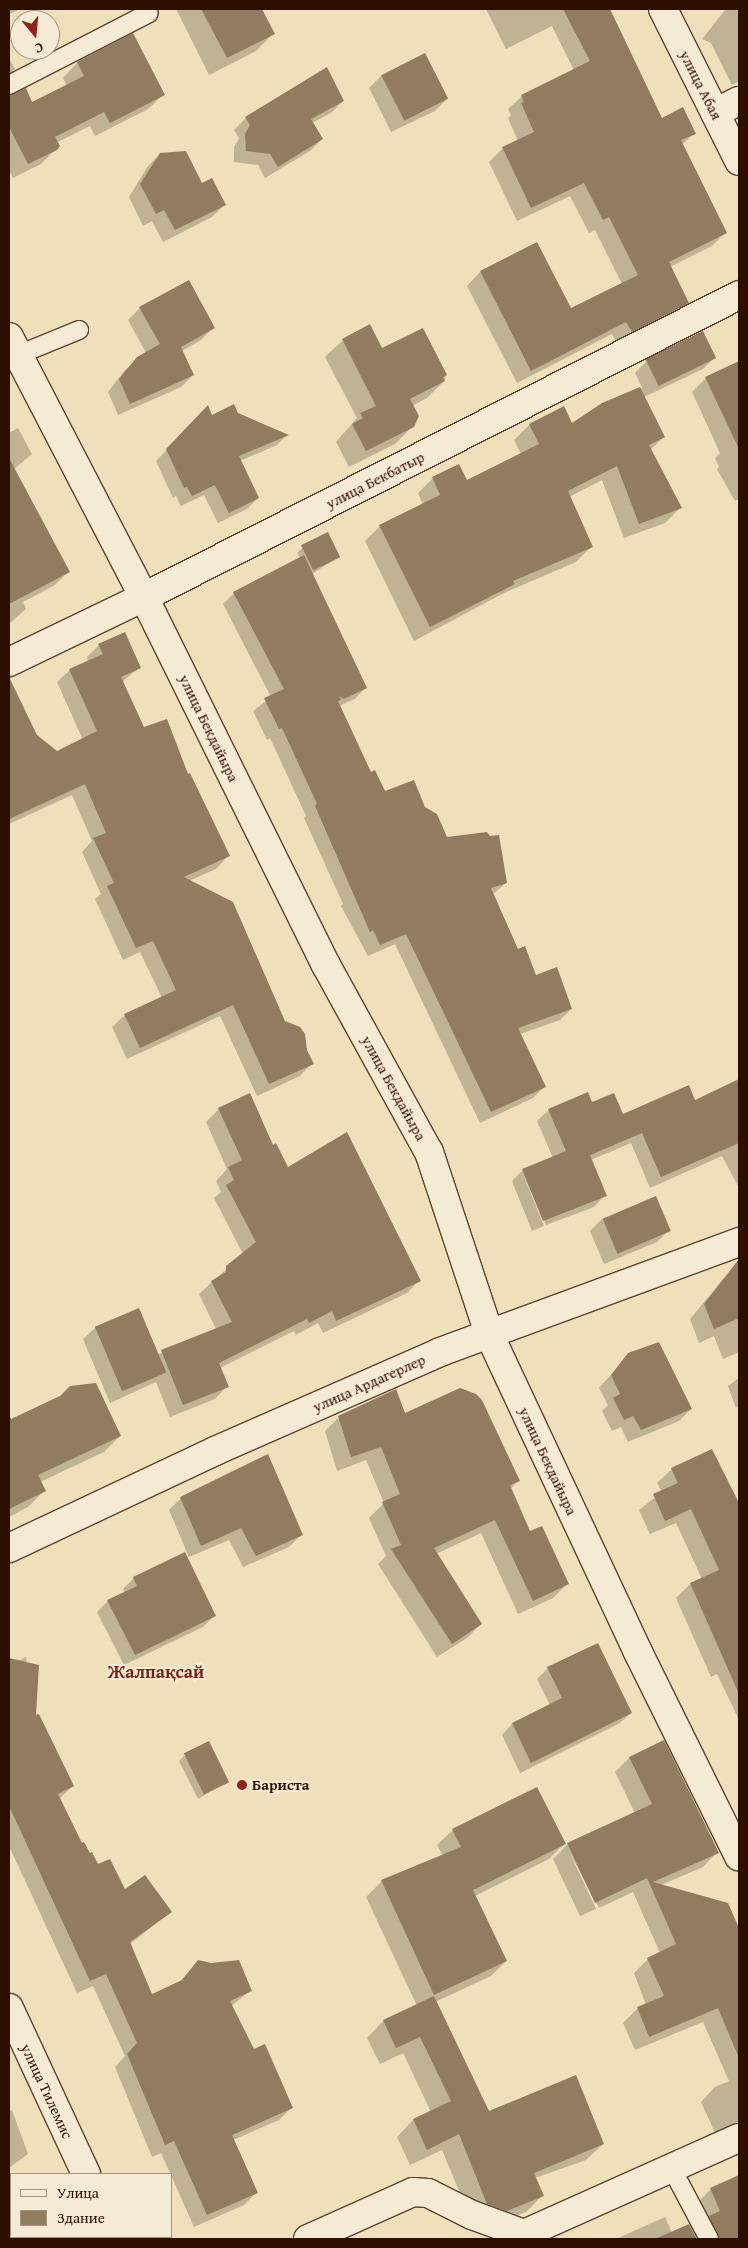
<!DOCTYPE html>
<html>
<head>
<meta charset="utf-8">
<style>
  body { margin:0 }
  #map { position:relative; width:748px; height:2248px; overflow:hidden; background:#efdfbb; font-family:"Gentium Book Plus",serif }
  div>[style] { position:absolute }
  .shadow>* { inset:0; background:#0003 }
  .building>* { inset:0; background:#917b61; transform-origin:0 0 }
  .roads { filter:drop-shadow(1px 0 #5d432f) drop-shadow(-1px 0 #5d432f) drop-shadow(0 1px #5d432f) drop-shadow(0 -1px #5d432f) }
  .service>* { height:18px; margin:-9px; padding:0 9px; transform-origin:9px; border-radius:9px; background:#f5ead3 }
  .minor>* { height:28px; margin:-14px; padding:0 14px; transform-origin:14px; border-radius:14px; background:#f5ead3 }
  .dots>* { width:14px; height:14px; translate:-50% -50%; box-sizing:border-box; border:2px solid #f5ead3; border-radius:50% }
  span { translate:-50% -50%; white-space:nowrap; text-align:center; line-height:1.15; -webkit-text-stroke:4px #f5ead3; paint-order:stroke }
  .street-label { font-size:15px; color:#2c0f00 }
  .poi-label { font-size:15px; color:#2c0f00; font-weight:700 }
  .left { translate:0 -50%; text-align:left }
  .quarter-label { font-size:18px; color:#7a1f14; font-weight:700 }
  .frame { position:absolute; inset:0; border:10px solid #2c0f00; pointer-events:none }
  .legend { position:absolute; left:10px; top:2173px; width:162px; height:65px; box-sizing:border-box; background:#f5ead3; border:1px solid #a5927f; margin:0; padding:6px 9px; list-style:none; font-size:15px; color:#2c0f00 }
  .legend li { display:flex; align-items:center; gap:10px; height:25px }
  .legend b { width:25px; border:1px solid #a5927f }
  .north { position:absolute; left:10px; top:10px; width:50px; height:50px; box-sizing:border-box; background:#f5ead3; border:1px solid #a5927f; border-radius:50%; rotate:163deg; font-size:14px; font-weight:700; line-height:20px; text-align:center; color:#2c0f00 }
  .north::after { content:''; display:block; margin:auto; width:18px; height:22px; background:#8f2418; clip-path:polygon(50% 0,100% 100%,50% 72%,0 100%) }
</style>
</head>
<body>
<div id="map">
  <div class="shadow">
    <div style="clip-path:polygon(9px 9px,20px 9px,9px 14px)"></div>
    <div style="clip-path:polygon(176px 9px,261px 9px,273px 34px,256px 51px,209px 75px)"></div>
    <div style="clip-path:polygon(486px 9px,609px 9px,661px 119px,694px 133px,682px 145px,726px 232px,712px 246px,670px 267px,687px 303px,674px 316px,618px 345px,612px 334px,517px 383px,467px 286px,480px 272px,536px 244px,570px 310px,622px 284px,595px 230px,589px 233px,570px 196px,517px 221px,489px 162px,503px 148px,518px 141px,508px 118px,511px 115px,508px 109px,522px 96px,574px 70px,552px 26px,506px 49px)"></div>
    <div style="clip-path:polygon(726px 9px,739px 9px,739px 81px,732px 85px,711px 43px,702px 39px)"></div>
    <div style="clip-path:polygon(133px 35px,163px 95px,148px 109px,95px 136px,90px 126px,56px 143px,56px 149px,41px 164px,13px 178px,9px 170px,9px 97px,25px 90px,32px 103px,67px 86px,63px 78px,77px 63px)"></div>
    <div style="clip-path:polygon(425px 55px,447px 99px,435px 111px,391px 132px,369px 88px,381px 76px)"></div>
    <div style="clip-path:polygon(9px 58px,15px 69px,9px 75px)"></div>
    <div style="clip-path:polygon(343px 101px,331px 113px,312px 123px,322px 139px,310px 151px,265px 178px,258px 165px,234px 162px,234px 147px,239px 138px,234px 130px,246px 118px)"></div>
    <div style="clip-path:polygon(160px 154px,224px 205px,212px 217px,163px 242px,152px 221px,143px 226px,129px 197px,148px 166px)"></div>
    <div style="clip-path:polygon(140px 308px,213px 328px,201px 340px,182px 351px,193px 375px,181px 387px,118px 415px,108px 392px,125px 370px,146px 353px,128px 320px)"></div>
    <div style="clip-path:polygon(343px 340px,382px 350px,446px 375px,444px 381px,427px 398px,412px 406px,413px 426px,395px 444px,349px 467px,336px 442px,357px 418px,325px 357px)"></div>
    <div style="clip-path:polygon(715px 357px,703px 369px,644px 397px,664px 437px,650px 450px,680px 508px,665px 523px,624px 538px,602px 480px,569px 497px,591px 547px,576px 562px,504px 593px,414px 641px,365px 541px,380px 526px,423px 505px,418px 493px,433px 478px,459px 466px,467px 482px,521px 454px,514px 440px,529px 425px,563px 408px,571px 425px,603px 404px,642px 388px,635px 373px,647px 361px)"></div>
    <div style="clip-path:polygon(739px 362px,739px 499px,735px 501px,717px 469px,719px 467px,715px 458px,720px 453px,692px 392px,706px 378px)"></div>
    <div style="clip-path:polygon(208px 407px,212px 416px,237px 414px,287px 435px,277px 445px,240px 461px,258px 498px,247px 509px,218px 523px,204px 495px,181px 506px,176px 496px,173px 498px,156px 461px)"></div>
    <div style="clip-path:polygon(18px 428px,32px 454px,13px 470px,68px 572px,55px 585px,23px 602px,26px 609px,9px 624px,9px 433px)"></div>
    <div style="clip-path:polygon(303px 547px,338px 557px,312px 574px,366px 687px,355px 699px,339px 706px,370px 773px,384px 792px,424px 808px,446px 839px,506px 883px,492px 895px,517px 951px,536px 976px,571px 1009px,560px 1020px,520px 1034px,544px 1087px,533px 1098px,480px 1123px,395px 944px,368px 956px,341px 906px,343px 904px,304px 818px,306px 816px,270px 738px,267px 740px,253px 711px,271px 697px,223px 604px,234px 593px,300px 558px,297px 553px)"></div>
    <div style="clip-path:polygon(99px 645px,139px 668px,122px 682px,143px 729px,187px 776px,228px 856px,216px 869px,189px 881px,312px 1063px,300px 1076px,257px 1096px,220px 1016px,127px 1059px,112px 1027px,125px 1015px,162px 998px,140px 952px,123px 960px,95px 899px,101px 894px,82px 852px,92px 841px,72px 795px,9px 824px,9px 701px,20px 702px,36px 736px,57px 752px,83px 740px,57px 682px,70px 670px,88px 661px,87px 657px)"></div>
    <div style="clip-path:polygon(734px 1083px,739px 1095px,739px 1188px,722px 1156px,650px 1188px,631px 1143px,591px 1160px,605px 1195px,594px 1207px,546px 1225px,523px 1174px,544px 1226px,532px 1231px,512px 1181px,523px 1170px,553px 1158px,537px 1121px,549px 1110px,591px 1103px,622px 1116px,694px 1102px)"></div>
    <div style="clip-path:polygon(219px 1109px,272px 1146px,287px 1169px,420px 1280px,407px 1293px,323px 1333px,318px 1323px,296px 1335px,294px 1331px,220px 1368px,227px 1386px,215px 1399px,170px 1417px,156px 1382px,110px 1403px,83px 1339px,96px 1327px,157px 1355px,216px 1329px,199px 1294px,243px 1254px,214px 1198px,221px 1192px,216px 1181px,227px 1169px,206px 1122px)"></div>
    <div style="clip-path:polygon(602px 1219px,669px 1230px,657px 1242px,604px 1264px,590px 1231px)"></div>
    <div style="clip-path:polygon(735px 1274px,739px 1275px,739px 1352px,723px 1359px,714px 1336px,699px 1343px,690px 1319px,724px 1278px)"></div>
    <div style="clip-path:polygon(629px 1355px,691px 1409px,679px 1421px,628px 1442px,621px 1427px,612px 1431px,602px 1411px,608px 1405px,599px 1388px)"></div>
    <div style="clip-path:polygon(739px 1378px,739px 1406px,736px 1408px,728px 1386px)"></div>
    <div style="clip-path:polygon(60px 1397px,120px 1436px,104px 1452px,40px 1482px,44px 1491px,28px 1507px,9px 1517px,9px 1423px)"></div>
    <div style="clip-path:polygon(404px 1414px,519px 1480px,510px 1489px,530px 1533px,567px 1584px,553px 1598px,518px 1614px,481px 1533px,436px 1554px,481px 1624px,467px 1638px,437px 1657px,378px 1564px,386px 1556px,369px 1518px,384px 1503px,366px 1460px,337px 1471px,325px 1431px,339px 1417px)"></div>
    <div style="clip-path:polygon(712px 1451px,739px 1506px,738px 1718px,717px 1674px,711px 1677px,676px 1598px,690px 1584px,702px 1579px,676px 1523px,650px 1534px,639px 1510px,662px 1492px,657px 1483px,672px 1469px)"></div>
    <div style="clip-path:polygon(181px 1498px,301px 1535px,289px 1547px,243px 1567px,229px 1540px,189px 1557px,169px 1510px)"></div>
    <div style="clip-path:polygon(134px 1578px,214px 1616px,203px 1627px,124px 1665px,97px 1612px,108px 1601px,125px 1593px,123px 1589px)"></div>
    <div style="clip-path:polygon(9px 1657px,12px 1664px,26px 1657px,35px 1717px,73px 1786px,59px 1799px,81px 1845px,124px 1891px,170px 1912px,129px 1945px,151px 1995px,178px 1984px,198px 1961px,250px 1991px,231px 2006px,254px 2051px,292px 2107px,279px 2120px,233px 2140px,257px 2192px,244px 2205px,194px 2227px,161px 2153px,152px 2157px,115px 2067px,125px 2056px,93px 1986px,77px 1993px,9px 1846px)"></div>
    <div style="clip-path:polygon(548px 1668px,631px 1713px,620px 1723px,520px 1773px,502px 1735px,512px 1724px,550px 1705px,537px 1679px)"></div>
    <div style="clip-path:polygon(663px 1741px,717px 1852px,703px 1867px,661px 1885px,727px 1904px,739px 1931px,739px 2147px,716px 2135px,701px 2102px,715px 2087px,729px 2081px,703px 2022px,635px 2050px,623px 2023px,638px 2008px,646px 2005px,634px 1973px,648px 1959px,660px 1953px,633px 1892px,599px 1908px,568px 1849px,596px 1909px,580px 1916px,553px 1859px,568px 1844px,635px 1813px,615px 1772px,629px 1758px)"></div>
    <div style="clip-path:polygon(185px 1755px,227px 1781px,198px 1799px,179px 1761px)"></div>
    <div style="clip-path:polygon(453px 1830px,564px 1844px,549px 1859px,475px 1896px,506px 1961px,491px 1976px,435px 2002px,488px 2112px,603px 2144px,586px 2160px,535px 2178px,542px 2196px,526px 2212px,490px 2227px,471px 2220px,442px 2150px,410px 2165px,397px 2137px,413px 2120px,431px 2112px,403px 2053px,380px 2064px,367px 2038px,383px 2021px,417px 2006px,366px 1897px,381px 1882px,443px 1856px,437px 1845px)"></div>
    <div style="clip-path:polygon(12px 2110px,28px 2154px,9px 2168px,9px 2111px)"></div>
    <div style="clip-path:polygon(739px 2176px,739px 2234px,738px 2231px,712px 2239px,696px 2204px,711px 2189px)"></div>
    <div style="clip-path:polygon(665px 2217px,672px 2233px,689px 2226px,696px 2239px,616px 2239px)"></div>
  </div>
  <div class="building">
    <div style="clip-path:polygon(201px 9px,262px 9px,275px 34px,227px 58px)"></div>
    <div style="clip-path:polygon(563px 9px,610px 9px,662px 118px,683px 107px,696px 134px,681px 140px,727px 233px,669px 262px,689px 303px,632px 332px,626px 322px,531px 371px,480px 271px,537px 242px,571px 308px,638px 275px,609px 217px,603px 220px,584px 183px,531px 208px,502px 147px,534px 132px,521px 103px,524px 102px,521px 95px,590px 61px)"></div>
    <div style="clip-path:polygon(133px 33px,165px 95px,110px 123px,104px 112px,55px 137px,60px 146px,57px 150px,28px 164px,9px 127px,9px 96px,26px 88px,32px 102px,84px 76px,77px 62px)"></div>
    <div style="left:425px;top:53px;width:51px;height:49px;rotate:63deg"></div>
    <div style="clip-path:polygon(327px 67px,344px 101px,311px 119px,323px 139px,278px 167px,270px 154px,246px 151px,245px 134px,250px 125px,245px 117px)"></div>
    <div style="clip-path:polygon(186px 151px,202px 183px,212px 178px,226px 205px,175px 230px,164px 210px,156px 214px,140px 184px,160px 153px)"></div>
    <div style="clip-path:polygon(189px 280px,215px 328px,181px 347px,194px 375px,130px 404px,119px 379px,137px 357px,160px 344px,139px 307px)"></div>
    <div style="clip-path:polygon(370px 324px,382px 348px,423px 328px,447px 375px,443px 377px,445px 381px,410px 399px,419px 416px,414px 427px,366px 451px,352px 424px,363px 418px,360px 413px,376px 406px,342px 339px)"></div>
    <div style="left:703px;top:331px;width:30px;height:64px;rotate:64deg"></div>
    <div style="clip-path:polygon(739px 361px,739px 449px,705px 377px)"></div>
    <div style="clip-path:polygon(640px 387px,665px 437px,649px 445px,682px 508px,639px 524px,617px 466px,568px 491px,593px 547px,513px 581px,515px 584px,430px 627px,379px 525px,440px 495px,432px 477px,459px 464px,467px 480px,539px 444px,529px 424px,564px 406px,572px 423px,602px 403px)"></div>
    <div style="clip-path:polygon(234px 404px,238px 413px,289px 435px,239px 456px,259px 498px,229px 513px,215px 485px,192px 496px,187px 487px,184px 488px,166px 449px,208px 405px,212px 415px)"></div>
    <div style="clip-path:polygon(9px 458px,70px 572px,9px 604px)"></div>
    <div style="left:328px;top:532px;width:28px;height:30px;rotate:64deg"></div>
    <div style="clip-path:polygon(304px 555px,367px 688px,344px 699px,339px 696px,341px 700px,338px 701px,371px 772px,375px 770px,385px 791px,414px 780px,425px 807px,437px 814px,447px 837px,487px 832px,490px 836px,499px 835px,507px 883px,491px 888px,518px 949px,525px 946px,536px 975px,557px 967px,572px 1009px,518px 1028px,546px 1087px,491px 1112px,406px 934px,380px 945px,373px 930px,370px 932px,315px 806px,317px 804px,282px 728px,279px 729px,264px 698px,284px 689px,233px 592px)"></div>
    <div style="clip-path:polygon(125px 632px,141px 668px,121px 677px,144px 727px,167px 719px,188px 774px,190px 773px,230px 856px,184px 877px,233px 902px,285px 1021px,300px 1027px,305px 1034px,307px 1050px,314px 1064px,269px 1084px,233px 1005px,140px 1048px,124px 1014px,176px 990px,153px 941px,136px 948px,107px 886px,114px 883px,93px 838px,106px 833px,85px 784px,9px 819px,9px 677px,37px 735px,57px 751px,97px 731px,69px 669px,103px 654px,98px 644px)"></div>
    <div style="clip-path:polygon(739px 1079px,739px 1143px,661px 1177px,642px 1133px,590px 1155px,607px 1196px,543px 1221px,522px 1169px,566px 1151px,548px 1109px,588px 1092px,592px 1102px,614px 1093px,623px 1114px,689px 1085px,695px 1100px)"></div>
    <div style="clip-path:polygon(250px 1093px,273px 1145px,276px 1143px,288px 1167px,347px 1132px,421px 1281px,336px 1321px,332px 1311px,309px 1323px,307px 1319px,219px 1363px,229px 1387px,183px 1405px,161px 1350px,232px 1322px,211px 1281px,226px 1272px,226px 1266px,256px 1242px,226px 1185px,234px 1180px,228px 1167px,242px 1160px,218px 1108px)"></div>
    <div style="left:656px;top:1196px;width:38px;height:58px;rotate:67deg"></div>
    <div style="clip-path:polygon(739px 1259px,739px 1318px,714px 1329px,704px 1304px)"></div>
    <div style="left:139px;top:1308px;width:70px;height:48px;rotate:67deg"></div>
    <div style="clip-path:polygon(659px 1342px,692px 1409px,641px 1430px,633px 1416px,624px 1420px,613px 1398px,620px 1394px,611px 1375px,628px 1353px)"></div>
    <div style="clip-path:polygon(96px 1383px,121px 1436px,38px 1475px,46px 1491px,9px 1509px,9px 1415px,11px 1419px,60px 1396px,70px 1386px)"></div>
    <div style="clip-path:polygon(460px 1388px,476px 1394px,482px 1400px,520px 1481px,510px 1485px,530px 1531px,542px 1526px,569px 1584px,533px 1601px,495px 1520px,434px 1548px,482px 1624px,452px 1644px,391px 1549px,401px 1545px,382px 1502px,400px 1494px,381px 1447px,351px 1457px,338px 1416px,396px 1389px,405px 1413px)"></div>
    <div style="clip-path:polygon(712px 1449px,739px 1503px,739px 1694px,690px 1583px,719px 1570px,691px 1509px,665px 1521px,653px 1494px,678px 1483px,671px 1468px)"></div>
    <div style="clip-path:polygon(268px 1454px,303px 1535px,256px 1556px,241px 1528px,201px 1546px,180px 1497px)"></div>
    <div style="clip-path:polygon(185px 1552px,216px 1616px,135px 1655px,107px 1600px,137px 1586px,133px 1577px)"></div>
    <div style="clip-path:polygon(598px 1643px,632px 1713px,531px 1763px,512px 1723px,562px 1698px,547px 1667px)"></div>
    <div style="clip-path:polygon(9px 1658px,39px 1665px,36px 1715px,39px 1714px,74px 1786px,58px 1794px,82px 1843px,84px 1842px,90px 1853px,92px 1852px,98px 1864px,110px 1859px,125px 1889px,145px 1875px,172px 1912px,130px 1942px,152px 1994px,182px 1980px,198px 1960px,211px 1963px,239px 1960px,252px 1991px,230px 2001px,254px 2049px,265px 2044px,293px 2108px,232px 2135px,258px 2193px,207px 2215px,174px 2141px,165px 2145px,127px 2054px,137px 2043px,106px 1974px,90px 1981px,9px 1806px)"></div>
    <div style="clip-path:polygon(664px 1740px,719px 1853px,653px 1882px,728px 1903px,739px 1928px,739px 2058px,718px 2008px,649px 2037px,637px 2007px,664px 1996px,647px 1958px,676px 1944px,647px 1878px,595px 1903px,567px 1843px,652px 1804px,629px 1757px)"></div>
    <div style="left:209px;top:1741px;width:46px;height:28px;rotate:64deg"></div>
    <div style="clip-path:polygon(537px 1787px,566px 1844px,473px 1890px,507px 1961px,434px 1995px,381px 1880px,461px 1847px,452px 1829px)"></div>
    <div style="clip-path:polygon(434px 1996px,489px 2111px,576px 2075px,604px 2144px,534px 2173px,544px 2196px,507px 2211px,487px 2204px,459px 2134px,427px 2150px,413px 2119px,451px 2101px,420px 2037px,396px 2048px,383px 2020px)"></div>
    <div style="clip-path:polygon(739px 2175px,739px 2239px,720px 2239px,709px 2216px,720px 2211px,710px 2188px)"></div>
    <div style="clip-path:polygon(689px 2224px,697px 2239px,655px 2239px)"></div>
  </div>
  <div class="roads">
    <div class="service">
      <div style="left:9px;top:85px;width:157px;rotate:-27.2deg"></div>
      <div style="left:18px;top:355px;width:66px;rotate:-22.3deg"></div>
      <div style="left:672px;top:2169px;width:79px;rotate:62.1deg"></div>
    </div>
    <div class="minor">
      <div style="left:663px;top:9px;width:170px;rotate:63.4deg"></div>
      <div style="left:715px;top:113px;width:27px;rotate:-27deg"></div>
      <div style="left:9px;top:337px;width:293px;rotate:62.6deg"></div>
      <div style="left:144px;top:597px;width:411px;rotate:63.7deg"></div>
      <div style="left:326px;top:965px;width:213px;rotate:61.2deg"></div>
      <div style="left:429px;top:1152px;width:194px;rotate:71.7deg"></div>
      <div style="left:490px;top:1336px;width:349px;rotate:64.9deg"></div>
      <div style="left:638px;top:1652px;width:228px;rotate:63.7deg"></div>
      <div style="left:9px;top:662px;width:150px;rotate:-25.7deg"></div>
      <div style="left:144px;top:597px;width:667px;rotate:-26.91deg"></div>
      <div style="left:9px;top:1548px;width:228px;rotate:-25.2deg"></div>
      <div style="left:215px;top:1451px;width:246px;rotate:-23.7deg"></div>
      <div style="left:440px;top:1352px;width:319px;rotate:-20.2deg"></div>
      <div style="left:9px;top:2008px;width:183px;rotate:65.1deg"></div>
      <div style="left:118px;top:2237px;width:3px;rotate:45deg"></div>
      <div style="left:56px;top:2239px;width:4px;rotate:-34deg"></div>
      <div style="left:308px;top:2239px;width:115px;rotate:-24.1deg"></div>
      <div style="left:413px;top:2192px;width:15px;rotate:4deg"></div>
      <div style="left:428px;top:2193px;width:49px;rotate:26.6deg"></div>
      <div style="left:472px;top:2215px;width:55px;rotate:20.1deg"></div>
      <div style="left:519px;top:2239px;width:7px;rotate:-45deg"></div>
      <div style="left:524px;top:2234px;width:235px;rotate:-24.1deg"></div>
    </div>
  </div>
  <div class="dots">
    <div style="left:242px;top:1785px;background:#8f2418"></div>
  </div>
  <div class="street-label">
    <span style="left:701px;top:85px;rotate:63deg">улица Абая</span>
    <span style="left:375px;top:480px;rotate:-27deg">улица Бекбатыр</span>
    <span style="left:209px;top:728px;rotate:64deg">улица Бекдайыра</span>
    <span style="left:394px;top:1088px;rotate:61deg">улица Бекдайыра</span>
    <span style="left:369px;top:1383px;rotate:-24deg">улица Ардагерлер</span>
    <span style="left:548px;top:1461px;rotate:65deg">улица Бекдайыра</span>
    <span style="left:47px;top:2091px;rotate:65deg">улица Тилемис</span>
  </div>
  <div class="poi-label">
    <span class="left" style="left:252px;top:1785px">Бариста</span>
  </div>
  <div class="quarter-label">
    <span style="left:156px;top:1672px">Жалпақсай</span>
  </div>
  <div class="frame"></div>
  <ul class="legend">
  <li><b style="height:6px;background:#f5ead3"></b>Улица</li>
  <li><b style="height:14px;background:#917b61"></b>Здание</li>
  </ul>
  <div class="north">С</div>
</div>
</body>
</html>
